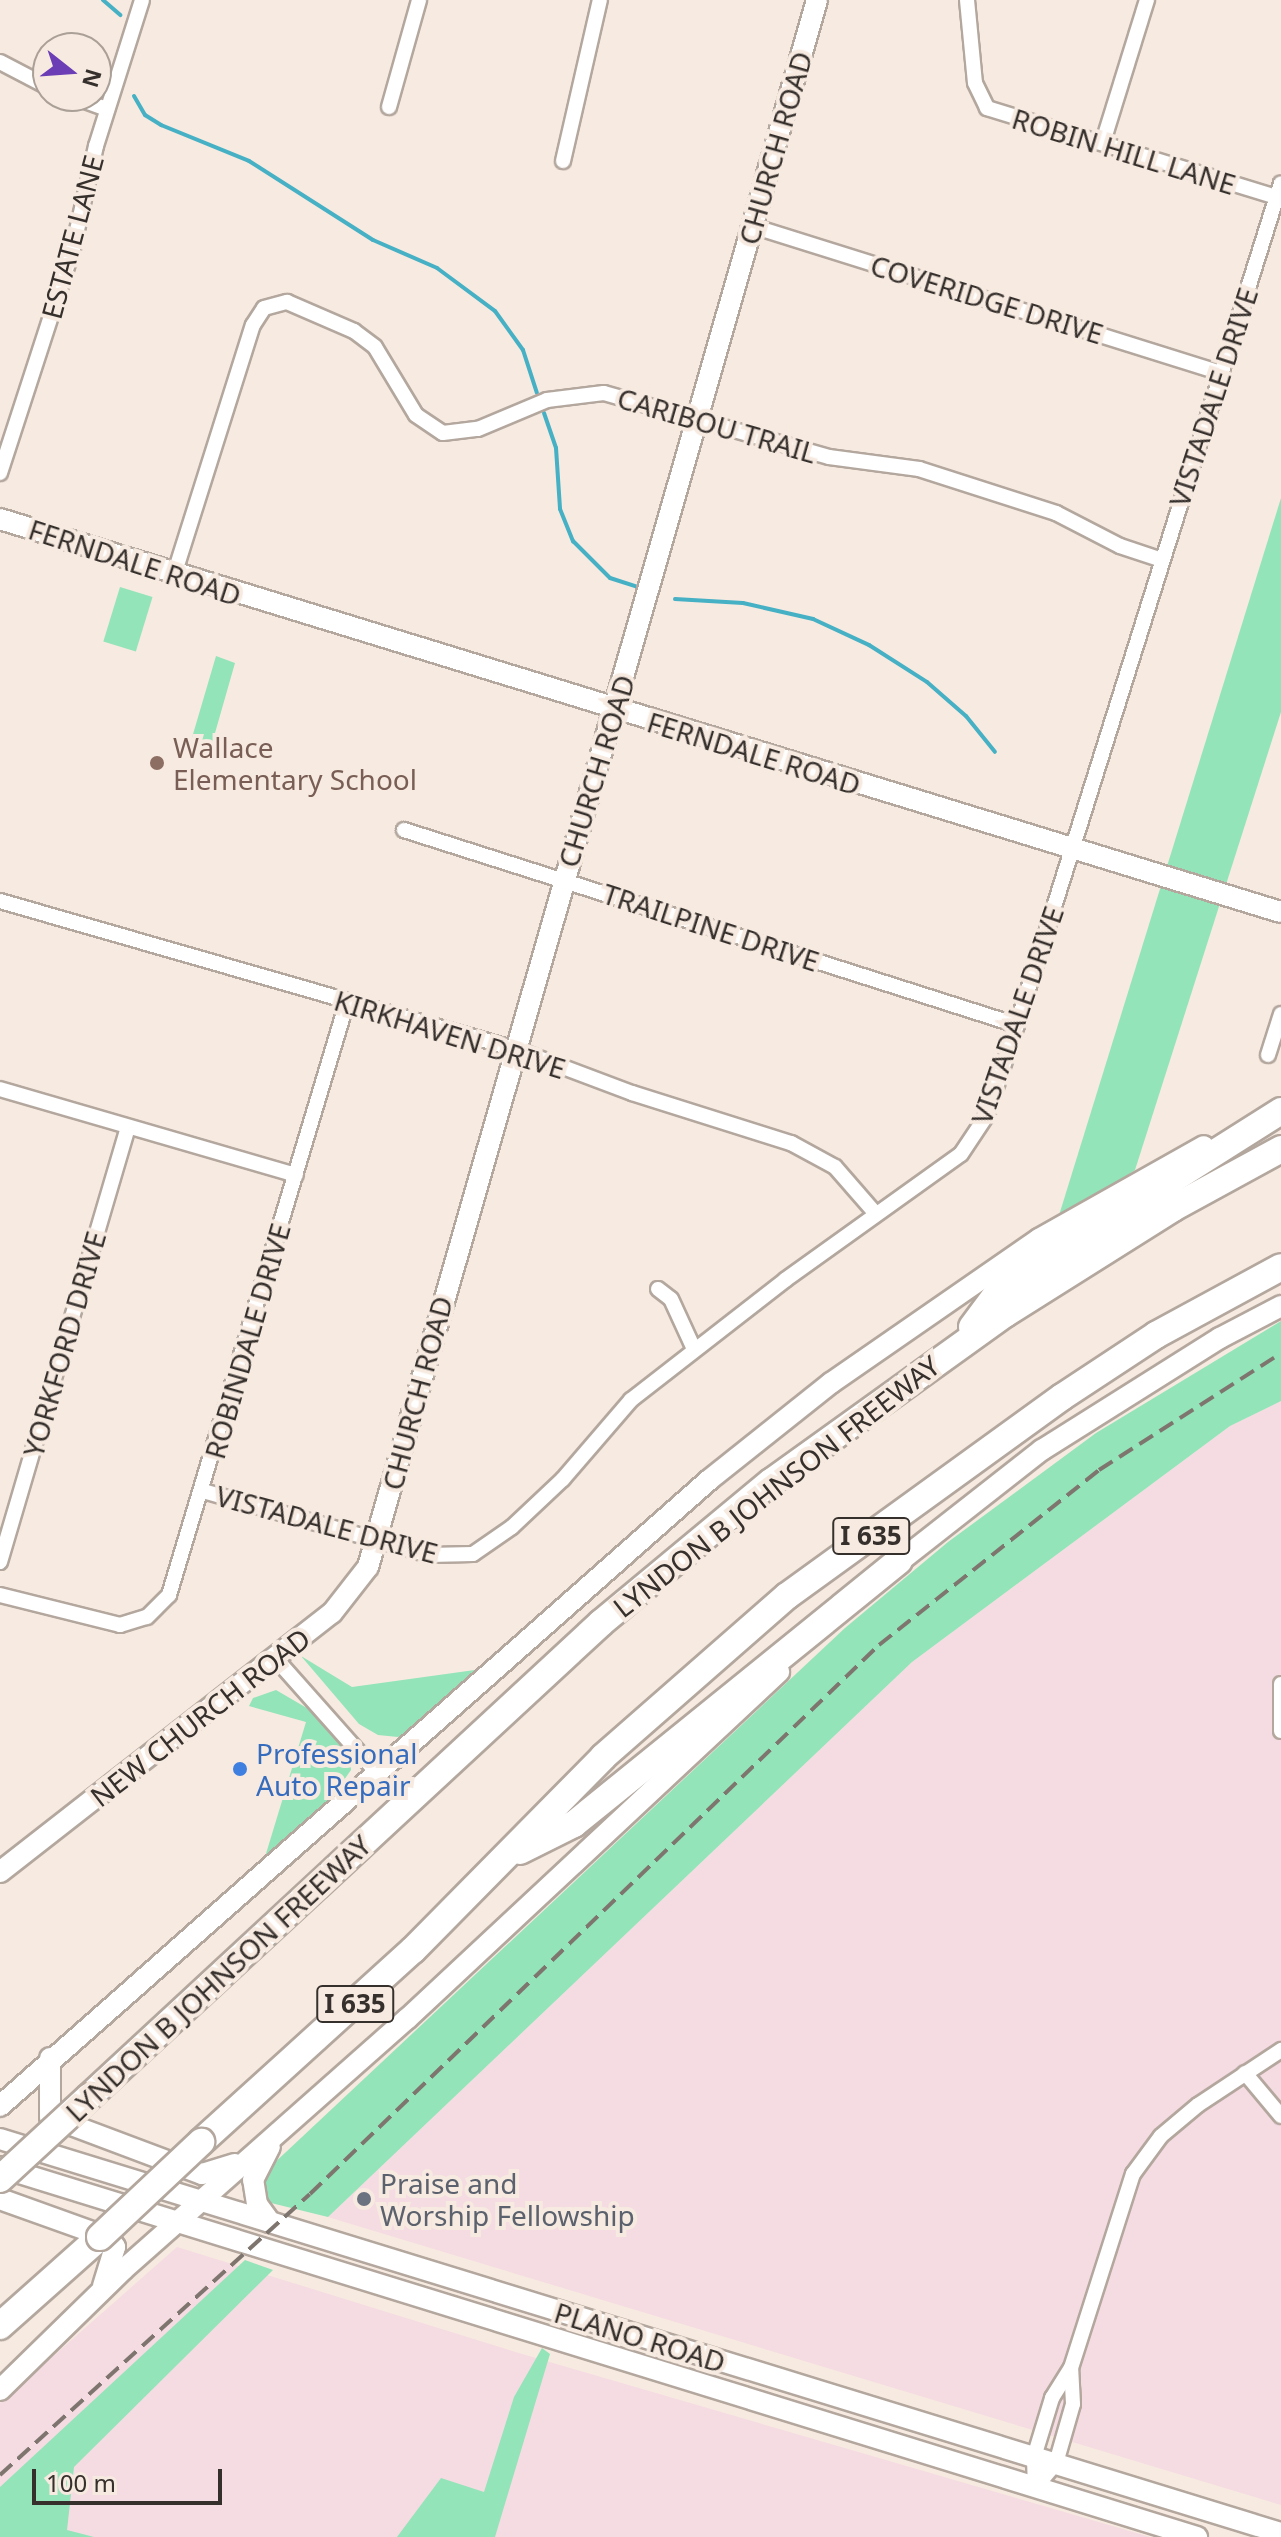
<!DOCTYPE html>
<html>
<head>
<meta charset="utf-8">
<style>
  body { margin:0 }
  #map { position:relative; width:1281px; height:2537px; overflow:hidden; background:#f7eae0; font-family:"Noto Sans",sans-serif }
  div>[style] { position:absolute }
  .industrial>* { inset:0; background:#f5dbe2 }
  .green>* { inset:0; background:#93e4b9; transform-origin:0 0 }
  .stream>* { height:4px; margin:-2px; padding:0 2px; transform-origin:2px; border-radius:2px; background:#46b0c5 }
  .roads { filter:drop-shadow(2px 0 #b3a79e) drop-shadow(-2px 0 #b3a79e) drop-shadow(0 2px #b3a79e) drop-shadow(0 -2px #b3a79e) }
  .street>* { height:14px; margin:-7px; padding:0 7px; transform-origin:7px; border-radius:7px; background:#fff }
  .secondary>* { height:20px; margin:-10px; padding:0 10px; transform-origin:10px; border-radius:10px; background:#fff }
  .highway>* { height:26px; margin:-13px; padding:0 13px; transform-origin:13px; border-radius:13px; background:#fff }
  .rail>* { height:4px; margin-top:-2px; transform-origin:0; background:repeating-linear-gradient(90deg,#7e756f 0 16px,transparent 0 24px) }
  .bridges { filter:drop-shadow(2px 0 #b3a79e) drop-shadow(-2px 0 #b3a79e) drop-shadow(0 2px #b3a79e) drop-shadow(0 -2px #b3a79e) }
  .highway-bridge>* { height:26px; margin:-13px; padding:0 13px; transform-origin:13px; border-radius:13px; background:#fff }
  .dots>* { width:22px; height:22px; translate:-50% -50%; box-sizing:border-box; border:4px solid #f7eae0; border-radius:50% }
  span { translate:-50% -50%; white-space:nowrap; text-align:center; line-height:1.15; -webkit-text-stroke:8px #f7eae0; paint-order:stroke }
  .shield-label span { padding:2px 6px; background:#f7eae0; border:2px solid; border-radius:6px; -webkit-text-stroke-width:0 }
  .shield-label { font-size:26px; color:#36302d; font-weight:700 }
  .street-label { font-size:28px; color:#36302d }
  .education-label { font-size:28px; color:#785e54 }
  .left { translate:0 -50%; text-align:left }
  .shop-label { font-size:28px; color:#366cbe }
  .worship-label { font-size:28px; color:#5b616d }
  .north { position:absolute; left:32px; top:32px; width:80px; height:80px; box-sizing:border-box; background:#f7eae0; border:2px solid #aaa098; border-radius:50%; rotate:107deg; font-size:22px; font-weight:700; line-height:32px; text-align:center; color:#36302d }
  .north::after { content:''; display:block; margin:auto; width:28px; height:36px; background:#6b3eb6; clip-path:polygon(50% 0,100% 100%,50% 72%,0 100%) }
  .scale { position:absolute; left:32px; top:2469px; width:190px; height:36px; box-sizing:border-box; border:4px solid #36302d; border-top:0; padding-left:10px; font-size:24px; line-height:28px; white-space:nowrap; color:#36302d; -webkit-text-stroke:6px #f7eae0; paint-order:stroke }
</style>
</head>
<body>
<div id="map">
  <div class="industrial">
    <div style="clip-path:polygon(1281px 1401px,1281px 2505px,328px 2217px,912px 1662px,1230px 1426px)"></div>
    <div style="clip-path:polygon(177px 2247px,522px 2354px,1150px 2537px,0 2537px,0 2403px)"></div>
  </div>
  <div class="green">
    <div style="clip-path:polygon(1281px 498px,1281px 712px,1135px 1170px,1056px 1225px)"></div>
    <div style="left:120px;top:587px;width:34px;height:57px;rotate:17deg"></div>
    <div style="clip-path:polygon(216px 656px,235px 663px,215px 733px,227px 737px,224px 751px,191px 741px)"></div>
    <div style="clip-path:polygon(1281px 1321px,1281px 1401px,1230px 1426px,912px 1662px,328px 2217px,267px 2202px,260px 2189px,270px 2167px,845px 1628px,948px 1542px,1096px 1433px)"></div>
    <div style="clip-path:polygon(301px 1656px,352px 1687px,482px 1669px,413px 1731px,398px 1737px,378px 1735px,359px 1724px)"></div>
    <div style="clip-path:polygon(276px 1690px,312px 1711px,350px 1757px,351px 1770px,325px 1807px,265px 1857px,306px 1722px,249px 1706px,253px 1698px)"></div>
    <div style="clip-path:polygon(245px 2260px,273px 2270px,74px 2467px,67px 2530px,94px 2537px,0 2537px,0 2487px)"></div>
    <div style="clip-path:polygon(542px 2348px,550px 2354px,495px 2537px,397px 2537px,441px 2478px,484px 2492px,514px 2397px)"></div>
  </div>
  <div class="stream">
    <div style="left:103px;top:0;width:23px;rotate:41deg"></div>
    <div style="left:134px;top:96px;width:22px;rotate:60deg"></div>
    <div style="left:145px;top:115px;width:19px;rotate:32deg"></div>
    <div style="left:161px;top:125px;width:95px;rotate:22.2deg"></div>
    <div style="left:249px;top:161px;width:147px;rotate:32.5deg"></div>
    <div style="left:373px;top:240px;width:70px;rotate:23.6deg"></div>
    <div style="left:437px;top:268px;width:72px;rotate:36.6deg"></div>
    <div style="left:495px;top:311px;width:48px;rotate:54.3deg"></div>
    <div style="left:523px;top:350px;width:45px;rotate:72deg"></div>
    <div style="left:544px;top:413px;width:37px;rotate:71deg"></div>
    <div style="left:556px;top:448px;width:61px;rotate:86.2deg"></div>
    <div style="left:560px;top:509px;width:35px;rotate:68deg"></div>
    <div style="left:573px;top:541px;width:52px;rotate:45deg"></div>
    <div style="left:610px;top:578px;width:29px;rotate:18deg"></div>
    <div style="left:675px;top:599px;width:68px;rotate:3.4deg"></div>
    <div style="left:743px;top:603px;width:72px;rotate:12.9deg"></div>
    <div style="left:813px;top:619px;width:62px;rotate:24.9deg"></div>
    <div style="left:869px;top:645px;width:69px;rotate:32.5deg"></div>
    <div style="left:927px;top:682px;width:52px;rotate:41.1deg"></div>
    <div style="left:966px;top:716px;width:46px;rotate:51.1deg"></div>
  </div>
  <div class="roads">
    <div class="street">
      <div style="left:967px;top:0;width:83px;rotate:84.5deg"></div>
      <div style="left:975px;top:83px;width:28px;rotate:64deg"></div>
      <div style="left:987px;top:108px;width:303px;rotate:17.1deg"></div>
      <div style="left:0;top:62px;width:54px;rotate:27.5deg"></div>
      <div style="left:71px;top:96px;width:38px;rotate:20deg"></div>
      <div style="left:389px;top:107px;width:111px;rotate:-74.3deg"></div>
      <div style="left:1103px;top:142px;width:149px;rotate:-72.8deg"></div>
      <div style="left:563px;top:161px;width:165px;rotate:-77.1deg"></div>
      <div style="left:752px;top:226px;width:491px;rotate:17.4deg"></div>
      <div style="left:0;top:473px;width:237px;rotate:-72deg"></div>
      <div style="left:73px;top:248px;width:105px;rotate:-77.3deg"></div>
      <div style="left:96px;top:146px;width:153px;rotate:-72.5deg"></div>
      <div style="left:174px;top:575px;width:262px;rotate:-72.5deg"></div>
      <div style="left:253px;top:325px;width:20px;rotate:-57deg"></div>
      <div style="left:264px;top:308px;width:24px;rotate:-15deg"></div>
      <div style="left:287px;top:302px;width:73px;rotate:23.4deg"></div>
      <div style="left:354px;top:331px;width:26px;rotate:37deg"></div>
      <div style="left:375px;top:347px;width:79px;rotate:58.9deg"></div>
      <div style="left:416px;top:415px;width:32px;rotate:34deg"></div>
      <div style="left:443px;top:433px;width:35px;rotate:-7deg"></div>
      <div style="left:478px;top:429px;width:75px;rotate:-22.8deg"></div>
      <div style="left:547px;top:400px;width:57px;rotate:-7deg"></div>
      <div style="left:604px;top:393px;width:234px;rotate:15.9deg"></div>
      <div style="left:829px;top:457px;width:91px;rotate:7.6deg"></div>
      <div style="left:919px;top:469px;width:144px;rotate:17.8deg"></div>
      <div style="left:1056px;top:513px;width:72px;rotate:27.3deg"></div>
      <div style="left:1120px;top:546px;width:44px;rotate:18.4deg"></div>
      <div style="left:404px;top:830px;width:643px;rotate:17.65deg"></div>
      <div style="left:0;top:901px;width:536px;rotate:16.03deg"></div>
      <div style="left:515px;top:1049px;width:125px;rotate:20.6deg"></div>
      <div style="left:632px;top:1093px;width:167px;rotate:17.5deg"></div>
      <div style="left:791px;top:1143px;width:50px;rotate:28.6deg"></div>
      <div style="left:835px;top:1167px;width:62px;rotate:48.9deg"></div>
      <div style="left:1268px;top:1055px;width:43px;rotate:-72.4deg"></div>
      <div style="left:0;top:1089px;width:308px;rotate:16.2deg"></div>
      <div style="left:658px;top:1289px;width:16px;rotate:38deg"></div>
      <div style="left:671px;top:1299px;width:55px;rotate:65.3deg"></div>
      <div style="left:203px;top:1491px;width:235px;rotate:15.8deg"></div>
      <div style="left:429px;top:1555px;width:44px;rotate:-1.3deg"></div>
      <div style="left:473px;top:1554px;width:47px;rotate:-34.7deg"></div>
      <div style="left:512px;top:1527px;width:70px;rotate:-43.3deg"></div>
      <div style="left:563px;top:1479px;width:104px;rotate:-49.3deg"></div>
      <div style="left:631px;top:1400px;width:195px;rotate:-37.9deg"></div>
      <div style="left:785px;top:1280px;width:216px;rotate:-35.6deg"></div>
      <div style="left:961px;top:1154px;width:47px;rotate:-56.3deg"></div>
      <div style="left:987px;top:1115px;width:95px;rotate:-71.6deg"></div>
      <div style="left:1017px;top:1025px;width:882px;rotate:-72.59deg"></div>
      <div style="left:0;top:1562px;width:453px;rotate:-73.6deg"></div>
      <div style="left:0;top:1595px;width:124px;rotate:14deg"></div>
      <div style="left:120px;top:1625px;width:28px;rotate:-17deg"></div>
      <div style="left:147px;top:1617px;width:31px;rotate:-45deg"></div>
      <div style="left:169px;top:1595px;width:619px;rotate:-73.29deg"></div>
      <div style="left:276px;top:1659px;width:155px;rotate:48.4deg"></div>
      <div style="left:1281px;top:1684px;width:47px;rotate:90deg"></div>
      <div style="left:1245px;top:2073px;width:56px;rotate:50.1deg"></div>
      <div style="left:1035px;top:2488px;width:31px;rotate:-92deg"></div>
      <div style="left:1034px;top:2457px;width:62px;rotate:-73deg"></div>
      <div style="left:1052px;top:2398px;width:36px;rotate:-58deg"></div>
      <div style="left:1071px;top:2368px;width:204px;rotate:-72.3deg"></div>
      <div style="left:1133px;top:2174px;width:47px;rotate:-53.6deg"></div>
      <div style="left:1161px;top:2136px;width:48px;rotate:-40deg"></div>
      <div style="left:1198px;top:2105px;width:100px;rotate:-33.5deg"></div>
      <div style="left:1035px;top:2488px;width:33px;rotate:-50deg"></div>
      <div style="left:1056px;top:2463px;width:61px;rotate:-73.9deg"></div>
      <div style="left:1073px;top:2404px;width:35px;rotate:-93deg"></div>
    </div>
    <div class="secondary">
      <div style="left:0;top:519px;width:1340px;rotate:17.06deg"></div>
      <div style="left:890px;top:1569px;width:193px;rotate:-38.1deg"></div>
      <div style="left:1042px;top:1450px;width:210px;rotate:-32.2deg"></div>
      <div style="left:1220px;top:1338px;width:69px;rotate:-27.7deg"></div>
      <div style="left:0;top:1872px;width:421px;rotate:-38deg"></div>
      <div style="left:332px;top:1613px;width:58px;rotate:-52deg"></div>
      <div style="left:368px;top:1567px;width:1630px;rotate:-74.01deg"></div>
      <div style="left:50px;top:2058px;width:59px;rotate:90deg"></div>
      <div style="left:50px;top:2117px;width:162px;rotate:20.6deg"></div>
      <div style="left:202px;top:2174px;width:34px;rotate:-17deg"></div>
      <div style="left:0;top:2106px;width:946px;rotate:-41.44deg"></div>
      <div style="left:709px;top:1480px;width:156px;rotate:-38.5deg"></div>
      <div style="left:831px;top:1383px;width:253px;rotate:-34.7deg"></div>
      <div style="left:1039px;top:1239px;width:189px;rotate:-29.4deg"></div>
      <div style="left:0;top:2139px;width:1340px;rotate:17.1deg"></div>
      <div style="left:0;top:2167px;width:1253px;rotate:17.18deg"></div>
      <div style="left:0;top:2199px;width:116px;rotate:19.7deg"></div>
      <div style="left:109px;top:2238px;width:11px;rotate:56deg"></div>
      <div style="left:115px;top:2247px;width:41px;rotate:107.1deg"></div>
      <div style="left:270px;top:2222px;width:22px;rotate:-126deg"></div>
      <div style="left:257px;top:2204px;width:24px;rotate:-99deg"></div>
      <div style="left:253px;top:2180px;width:37px;rotate:-63deg"></div>
      <div style="left:0;top:2390px;width:173px;rotate:-44.3deg"></div>
      <div style="left:124px;top:2269px;width:378px;rotate:-41.5deg"></div>
      <div style="left:407px;top:2019px;width:509px;rotate:-43.01deg"></div>
    </div>
    <div class="highway">
      <div style="left:972px;top:1327px;width:49px;rotate:-53.4deg"></div>
      <div style="left:1001px;top:1288px;width:331px;rotate:-32.3deg"></div>
      <div style="left:520px;top:1851px;width:60px;rotate:-26.6deg"></div>
      <div style="left:574px;top:1824px;width:418px;rotate:-39deg"></div>
      <div style="left:89px;top:2097px;width:698px;rotate:-42.79deg"></div>
      <div style="left:601px;top:1623px;width:221px;rotate:-39.7deg"></div>
      <div style="left:771px;top:1482px;width:288px;rotate:-35.7deg"></div>
      <div style="left:1005px;top:1314px;width:199px;rotate:-32.2deg"></div>
      <div style="left:1173px;top:1208px;width:123px;rotate:-28.6deg"></div>
      <div style="left:201px;top:2142px;width:286px;rotate:-42.2deg"></div>
      <div style="left:413px;top:1950px;width:271px;rotate:-45.4deg"></div>
      <div style="left:603px;top:1757px;width:244px;rotate:-41.2deg"></div>
      <div style="left:787px;top:1596px;width:339px;rotate:-35.9deg"></div>
      <div style="left:1062px;top:1397px;width:113px;rotate:-33.4deg"></div>
      <div style="left:1156px;top:1335px;width:142px;rotate:-28.5deg"></div>
      <div style="left:0;top:2326px;width:134px;rotate:-41.7deg"></div>
    </div>
  </div>
  <div class="rail">
    <div style="left:0;top:2475px;width:418px;rotate:-42.2deg"></div>
    <div style="left:310px;top:2194px;width:791px;rotate:-43.98deg"></div>
    <div style="left:879px;top:1645px;width:281px;rotate:-38.5deg"></div>
    <div style="left:1099px;top:1470px;width:216px;rotate:-32.7deg"></div>
  </div>
  <div class="bridges">
    <div class="highway-bridge">
      <div style="left:0;top:2179px;width:121px;rotate:-42.7deg"></div>
      <div style="left:100px;top:2237px;width:139px;rotate:-43.2deg"></div>
    </div>
  </div>
  <div class="dots">
    <div style="left:157px;top:763px;background:#8d6e63"></div>
    <div style="left:240px;top:1769px;background:#3f7fe0"></div>
    <div style="left:364px;top:2199px;background:#6b7280"></div>
  </div>
  <div class="shield-label">
    <span style="left:871px;top:1536px">I 635</span>
    <span style="left:355px;top:2004px">I 635</span>
  </div>
  <div class="street-label">
    <span style="left:775px;top:148px;rotate:-74deg">CHURCH ROAD</span>
    <span style="left:1124px;top:151px;rotate:17deg">ROBIN HILL LANE</span>
    <span style="left:72px;top:237px;rotate:-75deg">ESTATE LANE</span>
    <span style="left:987px;top:299px;rotate:17deg">COVERIDGE DRIVE</span>
    <span style="left:1213px;top:397px;rotate:-72deg">VISTADALE DRIVE</span>
    <span style="left:717px;top:425px;rotate:16deg">CARIBOU TRAIL</span>
    <span style="left:135px;top:562px;rotate:18deg">FERNDALE ROAD</span>
    <span style="left:754px;top:753px;rotate:17deg">FERNDALE ROAD</span>
    <span style="left:596px;top:771px;rotate:-73deg">CHURCH ROAD</span>
    <span style="left:711px;top:927px;rotate:18deg">TRAILPINE DRIVE</span>
    <span style="left:1017px;top:1015px;rotate:-71deg">VISTADALE DRIVE</span>
    <span style="left:450px;top:1034px;rotate:17deg">KIRKHAVEN DRIVE</span>
    <span style="left:247px;top:1341px;rotate:-74deg">ROBINDALE DRIVE</span>
    <span style="left:64px;top:1344px;rotate:-74deg">YORKFORD DRIVE</span>
    <span style="left:417px;top:1393px;rotate:-75deg">CHURCH ROAD</span>
    <span style="left:776px;top:1486px;rotate:-38deg">LYNDON B JOHNSON FREEWAY</span>
    <span style="left:327px;top:1524px;rotate:15deg">VISTADALE DRIVE</span>
    <span style="left:200px;top:1717px;rotate:-38deg">NEW CHURCH ROAD</span>
    <span style="left:218px;top:1978px;rotate:-43deg">LYNDON B JOHNSON FREEWAY</span>
    <span style="left:640px;top:2337px;rotate:17deg">PLANO ROAD</span>
  </div>
  <div class="education-label">
    <span class="left" style="left:173px;top:763px">Wallace<br>Elementary School</span>
  </div>
  <div class="shop-label">
    <span class="left" style="left:256px;top:1769px">Professional<br>Auto Repair</span>
  </div>
  <div class="worship-label">
    <span class="left" style="left:380px;top:2199px">Praise and<br>Worship Fellowship</span>
  </div>
  <div class="north">N</div>
  <div class="scale">100 m</div>
</div>
</body>
</html>
